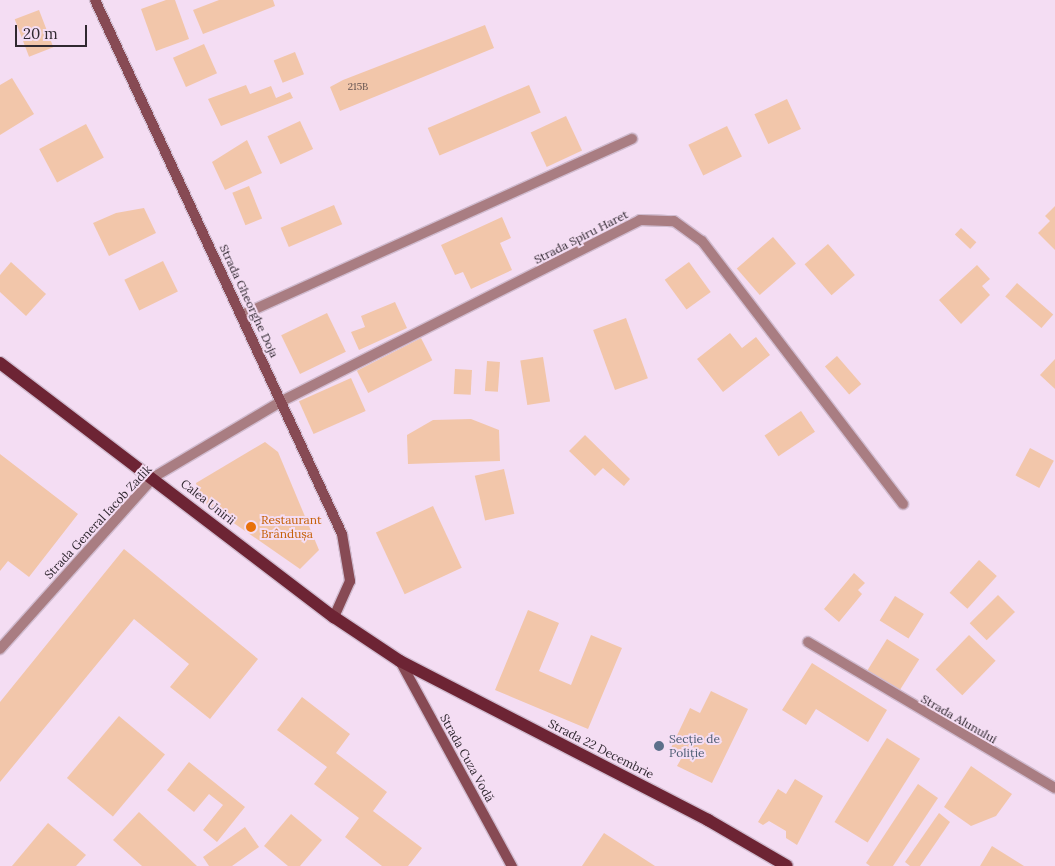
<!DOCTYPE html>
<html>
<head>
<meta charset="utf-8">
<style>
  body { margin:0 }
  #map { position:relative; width:1055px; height:866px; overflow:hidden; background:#f4ddf3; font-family:Lora,serif }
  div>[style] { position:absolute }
  .building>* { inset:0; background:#f2c6aa; transform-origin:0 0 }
  .roads { filter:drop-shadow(1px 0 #d1bcd0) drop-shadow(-1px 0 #d1bcd0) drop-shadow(0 1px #d1bcd0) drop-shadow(0 -1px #d1bcd0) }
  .street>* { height:10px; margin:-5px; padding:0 5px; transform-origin:5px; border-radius:5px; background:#a97d82 }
  .secondary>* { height:10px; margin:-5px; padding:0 5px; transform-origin:5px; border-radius:5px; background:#874a54 }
  .primary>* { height:12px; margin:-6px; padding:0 6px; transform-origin:6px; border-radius:6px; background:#6d2434 }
  .dots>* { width:14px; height:14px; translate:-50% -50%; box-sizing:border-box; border:2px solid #f4ddf3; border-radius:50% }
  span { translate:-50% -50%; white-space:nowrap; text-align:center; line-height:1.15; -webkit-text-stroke:4px #f4ddf3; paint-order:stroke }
  .number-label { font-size:10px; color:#60504e }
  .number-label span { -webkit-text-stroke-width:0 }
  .street-label { font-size:12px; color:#302830 }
  .food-label { font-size:12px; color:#c56008 }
  .left { translate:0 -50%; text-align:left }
  .service-label { font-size:12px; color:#4e5e75 }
  .scale { position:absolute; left:15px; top:25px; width:72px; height:22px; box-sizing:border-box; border:2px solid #302830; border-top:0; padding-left:6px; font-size:15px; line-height:18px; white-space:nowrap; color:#302830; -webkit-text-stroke:4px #f4ddf3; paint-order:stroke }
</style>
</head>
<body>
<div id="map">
  <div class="building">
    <div style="clip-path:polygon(166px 0,175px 0,189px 39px,156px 51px,141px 9px)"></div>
    <div style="clip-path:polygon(219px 0,273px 0,275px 6px,203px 34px,193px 10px)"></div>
    <div style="left:39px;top:10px;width:40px;height:26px;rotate:69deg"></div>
    <div style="clip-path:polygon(485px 25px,494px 48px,340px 111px,330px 87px,343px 80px)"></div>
    <div style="left:204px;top:44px;width:32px;height:34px;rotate:66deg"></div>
    <div style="left:295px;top:52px;width:24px;height:23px;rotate:68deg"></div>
    <div style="clip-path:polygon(12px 78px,34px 114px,0 135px,0 85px)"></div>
    <div style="clip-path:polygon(246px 85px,250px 94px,271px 86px,276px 98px,290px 92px,293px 98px,221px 126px,208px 99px)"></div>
    <div style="left:529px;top:85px;width:30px;height:110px;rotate:67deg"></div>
    <div style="left:787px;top:99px;width:33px;height:36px;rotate:65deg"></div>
    <div style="left:566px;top:116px;width:38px;height:39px;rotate:65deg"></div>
    <div style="left:300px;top:121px;width:31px;height:36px;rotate:65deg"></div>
    <div style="left:86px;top:124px;width:38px;height:53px;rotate:62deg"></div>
    <div style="left:727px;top:126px;width:34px;height:43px;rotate:64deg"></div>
    <div style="clip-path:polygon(247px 140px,262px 173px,225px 190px,212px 162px)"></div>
    <div style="left:249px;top:186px;width:35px;height:18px;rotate:68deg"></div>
    <div style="left:334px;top:205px;width:21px;height:58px;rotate:67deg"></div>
    <div style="clip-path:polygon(1055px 206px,1055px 250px,1038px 233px,1050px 221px,1045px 216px)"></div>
    <div style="clip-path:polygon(144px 208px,156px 233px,109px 256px,93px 223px,116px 213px)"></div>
    <div style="clip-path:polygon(502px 217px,511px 238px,500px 243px,512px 270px,471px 289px,463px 272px,455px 275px,441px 245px)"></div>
    <div style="left:961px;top:228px;width:21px;height:9px;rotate:43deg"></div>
    <div style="left:773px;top:237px;width:35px;height:48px;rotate:49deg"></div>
    <div style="left:828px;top:244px;width:41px;height:31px;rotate:49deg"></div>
    <div style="left:163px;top:261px;width:34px;height:43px;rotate:64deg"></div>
    <div style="clip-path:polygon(11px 262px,46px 294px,26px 316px,0 292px,0 275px)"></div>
    <div style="left:689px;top:262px;width:37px;height:30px;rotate:54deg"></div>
    <div style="clip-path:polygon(977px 265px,990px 279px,982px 286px,990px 295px,961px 324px,939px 300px)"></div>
    <div style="left:1017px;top:283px;width:48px;height:18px;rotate:41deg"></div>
    <div style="clip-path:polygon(395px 302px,407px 328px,359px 350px,351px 332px,365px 327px,361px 316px)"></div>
    <div style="left:327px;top:313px;width:43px;height:51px;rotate:64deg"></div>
    <div style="left:626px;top:318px;width:64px;height:35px;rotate:70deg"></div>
    <div style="clip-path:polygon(730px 333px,742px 348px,756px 337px,770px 355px,723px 392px,697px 359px)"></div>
    <div style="left:421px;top:338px;width:25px;height:72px;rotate:63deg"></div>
    <div style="left:837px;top:356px;width:37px;height:16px;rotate:49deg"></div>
    <div style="left:543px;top:357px;width:45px;height:23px;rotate:81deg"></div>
    <div style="clip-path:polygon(1055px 359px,1055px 389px,1040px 375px)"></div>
    <div style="left:487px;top:361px;width:13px;height:30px;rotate:4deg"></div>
    <div style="left:455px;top:369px;width:17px;height:25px;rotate:3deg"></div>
    <div style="left:351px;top:378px;width:36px;height:57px;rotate:66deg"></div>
    <div style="left:801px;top:411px;width:25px;height:44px;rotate:56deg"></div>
    <div style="clip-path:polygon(471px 419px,499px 430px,500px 461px,408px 464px,407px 435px,433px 420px)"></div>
    <div style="clip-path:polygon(585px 435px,630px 479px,624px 486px,603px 468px,595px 476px,569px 451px)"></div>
    <div style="clip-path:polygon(265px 442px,278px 452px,319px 550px,300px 569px,199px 499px,196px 483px)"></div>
    <div style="left:1030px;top:448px;width:27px;height:31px;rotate:28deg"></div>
    <div style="clip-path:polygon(0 454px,78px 514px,29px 577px,8px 561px,0 571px)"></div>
    <div style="left:504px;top:469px;width:46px;height:30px;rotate:77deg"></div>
    <div style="left:433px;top:506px;width:68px;height:63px;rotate:65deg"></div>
    <div style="clip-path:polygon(124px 549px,258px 659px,210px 719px,170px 687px,189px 664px,134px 619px,0 782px,0 702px)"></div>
    <div style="left:979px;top:560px;width:24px;height:44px;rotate:42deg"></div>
    <div style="clip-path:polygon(854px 573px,865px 583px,858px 590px,862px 594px,839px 622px,824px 609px)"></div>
    <div style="left:998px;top:595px;width:24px;height:40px;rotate:45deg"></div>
    <div style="left:895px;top:596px;width:34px;height:29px;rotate:32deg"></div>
    <div style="clip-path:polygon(528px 610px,559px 623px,539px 671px,571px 685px,591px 635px,622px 648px,588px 729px,495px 690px)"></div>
    <div style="left:969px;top:635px;width:37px;height:48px;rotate:44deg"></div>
    <div style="left:887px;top:639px;width:38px;height:38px;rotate:32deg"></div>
    <div style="clip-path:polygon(812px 663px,887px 710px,868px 742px,816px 709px,806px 725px,782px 710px)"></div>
    <div style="clip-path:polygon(711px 691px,748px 709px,712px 783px,677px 766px,684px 754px,671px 748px,690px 708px,700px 713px)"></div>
    <div style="clip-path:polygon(302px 697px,350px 734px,336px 753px,387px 792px,373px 811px,422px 848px,408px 866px,382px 866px,345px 837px,359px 818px,314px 784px,327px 767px,277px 730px)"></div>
    <div style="left:119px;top:716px;width:60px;height:81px;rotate:40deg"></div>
    <div style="left:887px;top:738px;width:39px;height:99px;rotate:32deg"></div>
    <div style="clip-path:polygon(189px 762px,245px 807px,217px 842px,203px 830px,223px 805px,209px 794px,194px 812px,167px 790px)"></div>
    <div style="clip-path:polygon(971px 766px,1012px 794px,996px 816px,971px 826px,944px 807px)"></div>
    <div style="clip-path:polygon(795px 779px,823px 796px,797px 845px,786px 838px,786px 831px,769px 821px,763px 825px,758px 822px,778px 789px,786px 794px)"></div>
    <div style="clip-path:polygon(918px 784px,938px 798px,893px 866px,870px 866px,866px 863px)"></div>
    <div style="clip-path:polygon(139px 812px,197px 866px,142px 866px,113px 840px)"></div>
    <div style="clip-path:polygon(939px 813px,950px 822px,920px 866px,910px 866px,905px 862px)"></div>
    <div style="clip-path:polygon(291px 814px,322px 840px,300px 866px,288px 866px,264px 846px)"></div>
    <div style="clip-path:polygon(48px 823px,86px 855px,76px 866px,12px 866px)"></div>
    <div style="clip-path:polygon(245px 827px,259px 847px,232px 866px,209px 866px,203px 857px)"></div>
    <div style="clip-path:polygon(604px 833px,655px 866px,582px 866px)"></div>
    <div style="clip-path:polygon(992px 846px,1024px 866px,980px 866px)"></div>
  </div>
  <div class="roads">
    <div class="street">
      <div style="left:242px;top:315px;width:428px;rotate:-24.3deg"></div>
      <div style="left:808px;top:642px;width:287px;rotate:30.6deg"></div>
      <div style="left:0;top:649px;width:231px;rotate:-48.2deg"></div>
      <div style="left:154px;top:477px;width:149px;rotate:-30.7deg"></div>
      <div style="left:282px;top:401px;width:401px;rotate:-26.8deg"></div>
      <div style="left:640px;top:220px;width:34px;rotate:2deg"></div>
      <div style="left:674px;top:221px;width:34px;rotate:36deg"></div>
      <div style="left:702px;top:241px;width:331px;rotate:52.6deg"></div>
    </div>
    <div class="secondary">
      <div style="left:95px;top:0;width:588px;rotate:65.18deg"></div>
      <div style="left:342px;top:534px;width:48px;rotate:80.3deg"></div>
      <div style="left:350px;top:581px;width:39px;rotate:114deg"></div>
      <div style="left:400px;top:661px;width:234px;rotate:61.4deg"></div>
    </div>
    <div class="primary">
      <div style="left:0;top:363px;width:420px;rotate:37.3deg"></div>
      <div style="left:334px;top:617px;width:79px;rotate:33.7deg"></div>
      <div style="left:400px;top:661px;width:347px;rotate:27.3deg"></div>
      <div style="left:708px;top:820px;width:91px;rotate:30.2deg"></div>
    </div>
  </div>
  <div class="dots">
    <div style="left:251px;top:527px;background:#e8710a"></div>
    <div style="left:659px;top:746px;background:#5c6f8a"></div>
  </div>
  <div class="number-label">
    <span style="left:358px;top:87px">215B</span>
  </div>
  <div class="street-label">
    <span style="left:581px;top:237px;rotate:-27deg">Strada Spiru Haret</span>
    <span style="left:249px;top:301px;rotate:65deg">Strada Gheorghe Doja</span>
    <span style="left:208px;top:502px;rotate:38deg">Calea Unirii</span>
    <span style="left:98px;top:522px;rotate:-47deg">Strada General Iacob Zadik</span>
    <span style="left:959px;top:719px;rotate:30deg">Strada Alunului</span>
    <span style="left:601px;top:749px;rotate:27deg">Strada 22 Decembrie</span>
    <span style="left:467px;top:758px;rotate:61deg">Strada Cuza Vodă</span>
  </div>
  <div class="food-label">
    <span class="left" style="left:261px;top:527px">Restaurant<br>Brândușa</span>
  </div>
  <div class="service-label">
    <span class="left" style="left:669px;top:746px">Secție de<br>Poliție</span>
  </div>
  <div class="scale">20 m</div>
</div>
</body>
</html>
